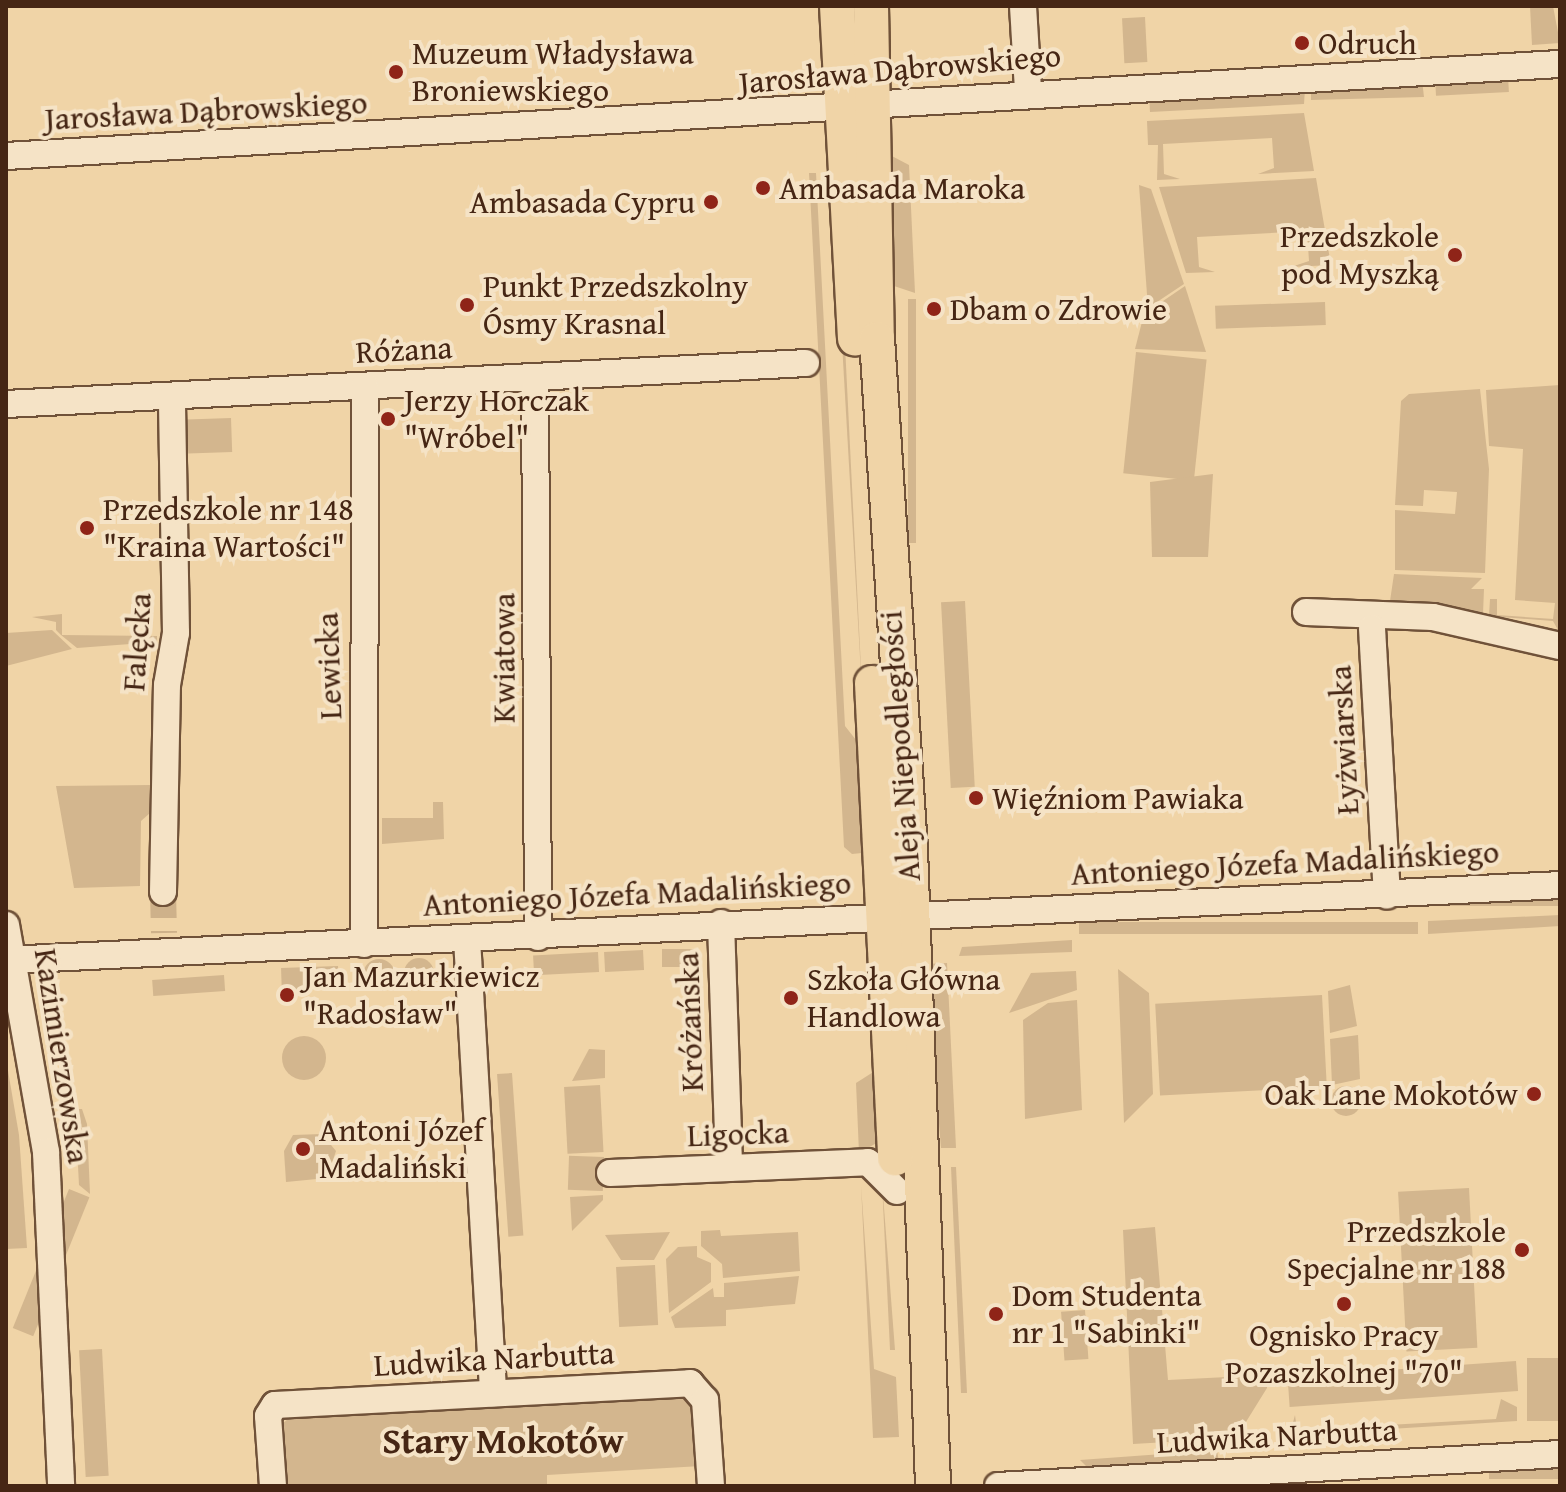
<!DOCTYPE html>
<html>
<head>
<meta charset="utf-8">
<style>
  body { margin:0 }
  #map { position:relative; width:1566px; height:1492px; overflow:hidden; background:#f0d4a7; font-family:"Gentium Book Plus",serif }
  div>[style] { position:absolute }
  .green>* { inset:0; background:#d3b68e; transform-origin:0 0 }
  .round { border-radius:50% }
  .minor-tunnel>* { height:26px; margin-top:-13px; transform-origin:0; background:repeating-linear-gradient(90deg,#ceb18a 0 26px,transparent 0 39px) }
  .roads { filter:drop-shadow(2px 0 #705239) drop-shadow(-2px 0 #705239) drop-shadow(0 2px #705239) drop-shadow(0 -2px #705239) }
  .minor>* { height:26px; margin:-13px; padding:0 13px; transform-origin:13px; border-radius:13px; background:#f5e3c6 }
  .major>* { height:34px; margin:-17px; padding:0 17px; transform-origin:17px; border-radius:17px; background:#f0d4a7 }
  .dots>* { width:22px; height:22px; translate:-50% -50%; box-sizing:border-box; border:4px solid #f5e3c6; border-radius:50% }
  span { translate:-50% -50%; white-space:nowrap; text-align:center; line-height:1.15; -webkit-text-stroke:8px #f5e3c6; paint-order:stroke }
  .poi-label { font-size:32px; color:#462614 }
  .left { translate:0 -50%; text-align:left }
  .right { translate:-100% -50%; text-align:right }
  .street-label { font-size:32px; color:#462614 }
  .quarter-label { font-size:36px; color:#462614; font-weight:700 }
  .frame { position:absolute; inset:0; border:8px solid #462614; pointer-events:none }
</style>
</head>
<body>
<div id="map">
  <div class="green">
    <div style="clip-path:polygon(1530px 6px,1553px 6px,1560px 43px,1532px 45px)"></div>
    <div style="left:1145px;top:17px;width:45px;height:23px;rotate:87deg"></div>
    <div style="left:1508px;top:75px;width:17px;height:73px;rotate:87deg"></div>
    <div style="clip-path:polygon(1422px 80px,1424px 97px,1311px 100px,1311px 89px)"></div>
    <div style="clip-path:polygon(1305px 89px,1304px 104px,1150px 112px,1149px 94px)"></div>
    <div style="clip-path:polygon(1304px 113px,1314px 171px,1258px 174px,1274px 168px,1272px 138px,1163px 144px,1164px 174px,1180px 179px,1157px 180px,1158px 145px,1148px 145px,1147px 121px)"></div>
    <div style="clip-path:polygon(888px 154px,909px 165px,915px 293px,894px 286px)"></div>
    <div style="clip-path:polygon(809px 173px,816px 173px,845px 726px,856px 740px,862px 853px,852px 854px,844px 847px)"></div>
    <div style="clip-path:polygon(1316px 178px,1331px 265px,1291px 267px,1309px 261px,1307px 231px,1197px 237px,1199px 267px,1215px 272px,1186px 273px,1159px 187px)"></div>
    <div style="clip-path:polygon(837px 183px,863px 709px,833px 186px)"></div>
    <div style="clip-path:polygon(1139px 185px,1151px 189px,1184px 284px,1148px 308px)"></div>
    <div style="clip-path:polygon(1185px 286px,1206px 352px,1135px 349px,1144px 314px)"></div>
    <div style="left:908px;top:299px;width:8px;height:244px"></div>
    <div style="left:1325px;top:302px;width:23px;height:110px;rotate:88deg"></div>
    <div style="left:1136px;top:352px;width:71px;height:122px;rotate:6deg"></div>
    <div style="clip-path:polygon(1560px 385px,1560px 629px,1558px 630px,1553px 621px,1489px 616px,1490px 599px,1497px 599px,1497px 615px,1553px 619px,1555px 603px,1515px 600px,1523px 449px,1489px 446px,1486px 390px)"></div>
    <div style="clip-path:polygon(1480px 389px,1489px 469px,1485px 573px,1395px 570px,1395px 510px,1455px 514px,1457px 492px,1424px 490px,1423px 506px,1395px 505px,1401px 401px,1409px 394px)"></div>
    <div style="left:231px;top:418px;width:34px;height:44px;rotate:88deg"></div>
    <div style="clip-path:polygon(1213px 474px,1208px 557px,1152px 557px,1150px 482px)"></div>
    <div style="clip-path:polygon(1394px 574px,1482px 578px,1471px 589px,1484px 589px,1483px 614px,1390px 601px)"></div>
    <div style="left:965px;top:601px;width:186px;height:24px;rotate:87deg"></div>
    <div style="clip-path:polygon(62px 614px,62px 635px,157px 636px,157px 642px,77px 648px,61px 635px,56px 630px,56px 622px,32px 617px)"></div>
    <div style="clip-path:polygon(52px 630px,72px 649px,6px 666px,6px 633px)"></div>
    <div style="clip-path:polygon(151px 785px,150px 813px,141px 821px,140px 886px,74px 888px,56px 786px)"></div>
    <div style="clip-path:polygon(433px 802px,443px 802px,444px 839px,382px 844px,382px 818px,433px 818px)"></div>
    <div style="left:1560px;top:897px;width:9px;height:133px;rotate:90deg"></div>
    <div style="clip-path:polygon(1560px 915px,1560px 926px,1428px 934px,1428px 921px)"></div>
    <div style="left:1418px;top:922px;width:12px;height:339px;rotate:90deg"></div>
    <div style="clip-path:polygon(1072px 940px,1072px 952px,959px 956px,962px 947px)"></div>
    <div style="left:698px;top:949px;width:18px;height:36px;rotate:90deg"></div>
    <div style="left:643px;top:950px;width:20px;height:39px;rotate:87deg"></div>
    <div style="left:598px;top:952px;width:20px;height:65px;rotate:87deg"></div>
    <div class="round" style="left:404px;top:958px;width:30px;height:30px"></div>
    <div class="round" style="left:363px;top:959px;width:32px;height:32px"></div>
    <div style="clip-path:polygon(947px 963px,956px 1148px,941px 1148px,926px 964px)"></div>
    <div style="left:338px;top:966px;width:23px;height:57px;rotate:88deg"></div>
    <div style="clip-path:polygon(1118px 969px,1149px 993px,1153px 1094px,1124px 1123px)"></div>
    <div style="clip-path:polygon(1076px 971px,1077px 990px,1009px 1013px,1031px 973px)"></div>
    <div style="left:224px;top:975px;width:16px;height:72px;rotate:86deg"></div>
    <div style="clip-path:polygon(1350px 985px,1357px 1026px,1330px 1033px,1328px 991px)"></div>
    <div style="left:1322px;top:995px;width:92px;height:167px;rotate:87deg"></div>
    <div style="clip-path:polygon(1077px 1000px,1082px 1110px,1025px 1119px,1023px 1020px,1048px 1003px)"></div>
    <div style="clip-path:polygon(1358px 1035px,1360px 1079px,1332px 1085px,1330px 1039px)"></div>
    <div class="round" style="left:282px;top:1036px;width:44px;height:44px"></div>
    <div style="clip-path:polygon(589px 1049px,605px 1050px,605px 1078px,572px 1081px)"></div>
    <div style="clip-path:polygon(6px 1059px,19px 1135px,27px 1248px,6px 1249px)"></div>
    <div style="clip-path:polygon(878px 1069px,880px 1141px,859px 1153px,856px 1083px)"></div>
    <div style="left:512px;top:1073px;width:163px;height:15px;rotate:86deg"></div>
    <div style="left:600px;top:1085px;width:67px;height:36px;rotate:87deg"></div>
    <div class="round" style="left:1331px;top:1086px;width:30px;height:30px"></div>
    <div style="clip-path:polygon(75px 1109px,82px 1109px,87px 1124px,90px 1194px,79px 1185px)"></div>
    <div style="clip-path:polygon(322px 1134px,336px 1151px,327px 1178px,286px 1182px,284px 1151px,293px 1135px)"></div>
    <div style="left:604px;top:1157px;width:34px;height:35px;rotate:92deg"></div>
    <div style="clip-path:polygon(951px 1167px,956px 1167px,967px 1393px,961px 1393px)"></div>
    <div style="clip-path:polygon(882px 1182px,895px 1350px,890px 1350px)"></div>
    <div style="clip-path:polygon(861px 1185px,874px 1369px,896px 1377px,899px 1437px,873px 1438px)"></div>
    <div style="left:1469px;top:1188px;width:160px;height:71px;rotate:87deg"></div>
    <div style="left:69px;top:1189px;width:22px;height:150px;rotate:22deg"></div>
    <div style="clip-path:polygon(603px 1195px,603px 1200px,572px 1231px,570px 1197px)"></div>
    <div style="clip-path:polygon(1155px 1227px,1168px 1380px,1267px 1375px,1267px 1388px,1236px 1438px,1133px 1444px,1123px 1230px)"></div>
    <div style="clip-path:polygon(720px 1230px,721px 1236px,798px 1232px,800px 1271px,723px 1278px,722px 1264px,701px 1246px,701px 1231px)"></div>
    <div style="clip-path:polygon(670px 1232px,654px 1260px,621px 1260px,605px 1235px)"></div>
    <div style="clip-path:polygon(697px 1246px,697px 1257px,711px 1263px,711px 1282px,669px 1313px,666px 1259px,678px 1247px)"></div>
    <div style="left:655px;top:1265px;width:60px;height:39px;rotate:87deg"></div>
    <div style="clip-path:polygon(799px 1276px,795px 1304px,726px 1310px,726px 1326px,675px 1328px,671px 1317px,713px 1288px,714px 1297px,724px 1297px,724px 1283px)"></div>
    <div style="left:1085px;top:1310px;width:49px;height:24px;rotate:86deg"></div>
    <div style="left:102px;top:1349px;width:127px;height:23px;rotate:87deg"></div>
    <div style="left:1560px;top:1358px;width:63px;height:33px;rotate:90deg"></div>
    <div style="left:1516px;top:1361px;width:30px;height:229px;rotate:86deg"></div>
    <div style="clip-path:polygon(682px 1393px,694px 1399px,701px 1466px,547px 1475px,547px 1486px,283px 1486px,281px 1425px,295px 1413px)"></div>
    <div style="clip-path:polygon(1501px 1399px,1517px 1407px,1517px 1421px,1295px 1435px,1291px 1430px,1295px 1415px,1297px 1430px,1496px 1419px)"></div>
    <div style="clip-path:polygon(1217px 1450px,1219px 1463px,1090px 1470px,1080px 1460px)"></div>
    <div style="left:1560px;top:1466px;width:13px;height:71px;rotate:90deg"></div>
  </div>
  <div class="minor-tunnel">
    <div style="left:163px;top:892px;width:41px;rotate:88.6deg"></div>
  </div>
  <div class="roads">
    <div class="minor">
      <div style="left:1023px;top:6px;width:85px;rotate:86.6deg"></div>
      <div style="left:6px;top:156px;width:1557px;rotate:-3.39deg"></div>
      <div style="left:535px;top:378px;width:559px;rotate:89.69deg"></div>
      <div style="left:6px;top:404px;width:801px;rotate:-2.93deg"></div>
      <div style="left:1306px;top:612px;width:127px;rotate:2.3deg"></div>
      <div style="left:1433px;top:617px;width:130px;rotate:12.9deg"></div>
      <div style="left:1372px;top:628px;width:268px;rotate:86.8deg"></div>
      <div style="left:163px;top:892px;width:207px;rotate:-88.9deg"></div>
      <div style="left:167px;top:685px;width:53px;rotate:-80.2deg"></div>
      <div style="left:176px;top:633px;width:235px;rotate:-91deg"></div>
      <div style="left:721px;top:923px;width:245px;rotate:88.1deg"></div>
      <div style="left:6px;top:925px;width:230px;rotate:80deg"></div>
      <div style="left:46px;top:1152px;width:334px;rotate:87.4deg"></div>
      <div style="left:467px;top:939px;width:455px;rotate:86.7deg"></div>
      <div style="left:364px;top:944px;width:558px;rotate:-89.9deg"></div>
      <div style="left:6px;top:960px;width:1556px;rotate:-2.76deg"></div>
      <div style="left:610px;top:1173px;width:258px;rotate:-2.4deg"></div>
      <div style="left:868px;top:1162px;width:41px;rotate:45deg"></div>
      <div style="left:273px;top:1486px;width:70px;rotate:-94.1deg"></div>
      <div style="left:268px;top:1416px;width:13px;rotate:-58deg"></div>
      <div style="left:275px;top:1405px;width:416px;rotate:-3deg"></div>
      <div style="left:690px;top:1383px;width:23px;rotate:49deg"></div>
      <div style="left:705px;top:1400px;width:86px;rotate:86deg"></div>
      <div style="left:998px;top:1486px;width:563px;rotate:-3.26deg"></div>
    </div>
    <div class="major">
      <div style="left:837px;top:6px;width:333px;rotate:86.9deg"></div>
      <div style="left:871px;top:6px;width:333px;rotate:89deg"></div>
      <div style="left:877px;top:339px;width:511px;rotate:86.3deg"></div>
      <div style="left:910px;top:849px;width:637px;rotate:87.93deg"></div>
      <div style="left:872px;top:683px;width:476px;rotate:87.2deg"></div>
    </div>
  </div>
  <div class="dots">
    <div style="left:1302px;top:43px;background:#8f2418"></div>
    <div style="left:396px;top:72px;background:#8f2418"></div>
    <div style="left:763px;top:188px;background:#8f2418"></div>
    <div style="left:711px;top:202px;background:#8f2418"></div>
    <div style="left:1455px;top:255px;background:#8f2418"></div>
    <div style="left:467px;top:305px;background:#8f2418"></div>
    <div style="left:934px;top:309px;background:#8f2418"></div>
    <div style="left:388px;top:419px;background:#8f2418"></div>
    <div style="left:87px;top:528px;background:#8f2418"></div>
    <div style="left:976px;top:798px;background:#8f2418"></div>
    <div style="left:287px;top:995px;background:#8f2418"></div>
    <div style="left:791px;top:998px;background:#8f2418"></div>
    <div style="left:1534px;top:1094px;background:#8f2418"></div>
    <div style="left:303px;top:1149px;background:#8f2418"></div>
    <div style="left:1522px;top:1250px;background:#8f2418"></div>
    <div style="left:1344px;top:1304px;background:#8f2418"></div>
    <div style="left:996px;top:1314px;background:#8f2418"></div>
  </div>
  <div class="poi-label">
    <span class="left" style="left:1318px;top:43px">Odruch</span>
    <span class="left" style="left:412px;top:72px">Muzeum Władysława<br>Broniewskiego</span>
    <span class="left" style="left:779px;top:188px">Ambasada Maroka</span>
    <span class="right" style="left:695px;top:202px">Ambasada Cypru</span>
    <span class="right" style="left:1439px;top:255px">Przedszkole<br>pod Myszką</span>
    <span class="left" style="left:483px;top:305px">Punkt Przedszkolny<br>Ósmy Krasnal</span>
    <span class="left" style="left:950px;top:309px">Dbam o Zdrowie</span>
    <span class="left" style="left:404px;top:419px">Jerzy Horczak<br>"Wróbel"</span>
    <span class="left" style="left:103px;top:528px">Przedszkole nr 148<br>"Kraina Wartości"</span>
    <span class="left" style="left:992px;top:798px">Więźniom Pawiaka</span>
    <span class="left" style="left:303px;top:995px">Jan Mazurkiewicz<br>"Radosław"</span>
    <span class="left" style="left:807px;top:998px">Szkoła Główna<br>Handlowa</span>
    <span class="right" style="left:1518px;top:1094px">Oak Lane Mokotów</span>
    <span class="left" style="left:319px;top:1149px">Antoni Józef<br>Madaliński</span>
    <span class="right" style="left:1506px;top:1250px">Przedszkole<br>Specjalne nr 188</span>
    <span class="left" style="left:1012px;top:1314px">Dom Studenta<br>nr 1 "Sabinki"</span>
    <span style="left:1344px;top:1354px">Ognisko Pracy<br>Pozaszkolnej "70"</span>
  </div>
  <div class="street-label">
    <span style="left:900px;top:69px;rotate:-5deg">Jarosława Dąbrowskiego</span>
    <span style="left:206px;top:111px;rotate:-3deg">Jarosława Dąbrowskiego</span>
    <span style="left:404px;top:350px;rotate:-3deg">Różana</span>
    <span style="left:137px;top:642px;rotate:-86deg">Falęcka</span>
    <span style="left:504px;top:658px;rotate:-90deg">Kwiatowa</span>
    <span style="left:329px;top:666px;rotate:-92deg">Lewicka</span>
    <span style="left:1344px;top:740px;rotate:-93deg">Łyżwiarska</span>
    <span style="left:900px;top:746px;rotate:-94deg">Aleja Niepodległości</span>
    <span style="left:1285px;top:863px;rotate:-3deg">Antoniego Józefa Madalińskiego</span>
    <span style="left:637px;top:894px;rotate:-3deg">Antoniego Józefa Madalińskiego</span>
    <span style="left:690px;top:1022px;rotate:-92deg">Króżańska</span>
    <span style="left:62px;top:1056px;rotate:81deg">Kazimierzowska</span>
    <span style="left:738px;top:1134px;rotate:-2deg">Ligocka</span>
    <span style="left:494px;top:1359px;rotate:-3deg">Ludwika Narbutta</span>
    <span style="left:1277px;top:1436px;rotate:-3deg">Ludwika Narbutta</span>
  </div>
  <div class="quarter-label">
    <span style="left:503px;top:1440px">Stary Mokotów</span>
  </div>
  <div class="frame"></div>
</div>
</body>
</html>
